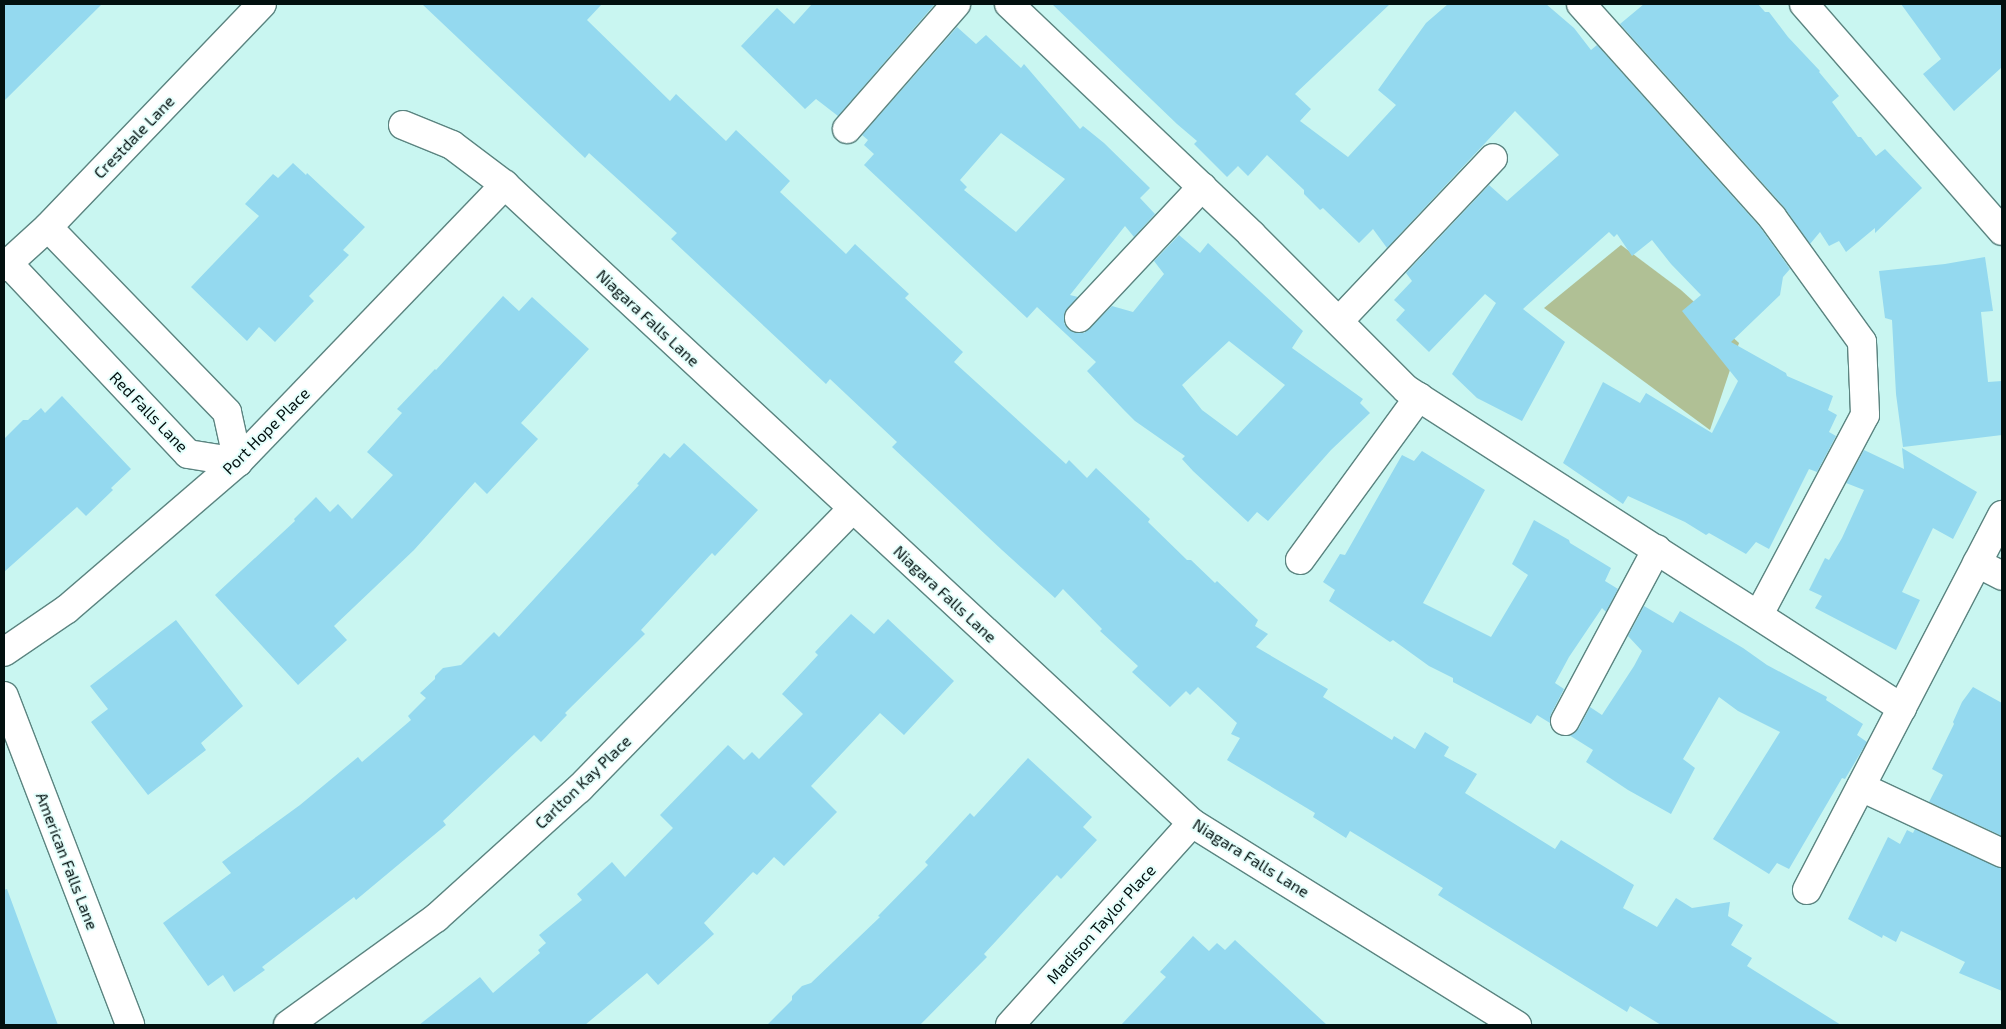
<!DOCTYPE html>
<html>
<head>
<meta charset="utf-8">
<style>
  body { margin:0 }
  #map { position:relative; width:2006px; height:1029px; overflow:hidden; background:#c9f6f1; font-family:"Exo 2",sans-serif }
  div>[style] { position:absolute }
  .green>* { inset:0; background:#b0c095 }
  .building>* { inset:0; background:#94d9ef }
  .roads { filter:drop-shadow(1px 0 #5b8480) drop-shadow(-1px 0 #5b8480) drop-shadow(0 1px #5b8480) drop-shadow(0 -1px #5b8480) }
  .minor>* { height:28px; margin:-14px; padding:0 14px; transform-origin:14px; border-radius:14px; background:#fff }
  span { translate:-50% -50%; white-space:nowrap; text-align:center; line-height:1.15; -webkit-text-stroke:4px #e5fffc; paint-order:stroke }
  .street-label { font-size:16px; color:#02100f }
  .frame { position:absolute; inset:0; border:5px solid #02100f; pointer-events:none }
</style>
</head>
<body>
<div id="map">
  <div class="green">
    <div style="clip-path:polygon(1621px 245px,1681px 290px,1739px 343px,1710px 430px,1544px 308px)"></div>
  </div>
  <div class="building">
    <div style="clip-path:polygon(4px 4px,102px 4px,4px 101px)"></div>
    <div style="clip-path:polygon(422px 4px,602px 4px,587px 20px,670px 101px,676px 94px,726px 141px,736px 130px,790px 181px,780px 192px,846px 254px,855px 244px,909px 294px,905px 298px,963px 352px,954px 362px,1066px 464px,1069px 460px,1087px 478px,1096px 468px,1150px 519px,1148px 522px,1187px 560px,1191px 560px,1215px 583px,1217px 581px,1258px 620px,1255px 626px,1268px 634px,1256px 647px,1328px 689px,1323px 697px,1392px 740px,1394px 736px,1415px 749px,1425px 732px,1449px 747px,1444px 756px,1477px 774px,1465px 793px,1555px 849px,1561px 840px,1634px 885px,1623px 908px,1657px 927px,1676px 898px,1692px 908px,1730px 902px,1728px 916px,1743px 925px,1731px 945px,1752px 958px,1747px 966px,1841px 1025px,1661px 1025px,1630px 1006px,1627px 1012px,1438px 895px,1443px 888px,1350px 831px,1346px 838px,1313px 817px,1315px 813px,1227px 760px,1240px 738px,1231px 734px,1237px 723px,1198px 687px,1190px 695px,1186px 691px,1170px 707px,1132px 672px,1138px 666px,1100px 631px,1102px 629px,1063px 589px,1055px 598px,1002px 550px,892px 447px,897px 442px,830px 379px,826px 384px,671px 239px,677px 233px,589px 153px,585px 158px)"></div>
    <div style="clip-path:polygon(812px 4px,932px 4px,934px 5px,838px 116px,816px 99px,805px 109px,741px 46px,777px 8px,794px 24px)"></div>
    <div style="clip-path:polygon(1052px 4px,1390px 4px,1295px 94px,1311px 109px,1300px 121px,1348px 157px,1396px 105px,1378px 90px,1426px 23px,1448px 4px,1546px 4px,1574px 28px,1591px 50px,1597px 45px,1760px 227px,1790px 269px,1783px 277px,1780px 295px,1731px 342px,1786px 373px,1787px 376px,1833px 396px,1828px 410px,1837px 415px,1829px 432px,1836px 436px,1817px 472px,1809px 469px,1769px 549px,1756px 542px,1746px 554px,1709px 533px,1706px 535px,1685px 522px,1628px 496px,1623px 504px,1563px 463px,1603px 382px,1640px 403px,1646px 393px,1712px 433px,1738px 381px,1682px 311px,1701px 295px,1671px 264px,1652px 240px,1632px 256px,1617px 234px,1614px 237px,1609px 232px,1523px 309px,1565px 342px,1522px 421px,1477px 398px,1452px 374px,1496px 303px,1485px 294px,1429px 352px,1396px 320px,1405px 310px,1394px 300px,1412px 281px,1406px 273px,1489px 185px,1507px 201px,1559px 155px,1515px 111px,1387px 248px,1373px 229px,1359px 243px,1323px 208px,1320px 210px,1304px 194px,1304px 190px,1267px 155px,1248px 176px,1238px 166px,1227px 177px,1194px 144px,1197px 141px,1177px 124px)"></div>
    <div style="clip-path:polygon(1644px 4px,1758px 4px,1765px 12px,1769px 12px,1788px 37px,1820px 71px,1819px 72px,1839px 96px,1832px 102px,1858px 137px,1861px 137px,1876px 156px,1885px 149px,1922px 188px,1875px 233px,1875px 228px,1846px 252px,1839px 241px,1829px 246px,1820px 232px,1810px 244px,1784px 207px,1620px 24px)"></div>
    <div style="clip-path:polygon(1901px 4px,2002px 4px,2002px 67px,1954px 111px,1923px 74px,1941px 59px)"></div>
    <div style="clip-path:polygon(evenodd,957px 27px,976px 44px,986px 35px,1021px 68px,1024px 64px,1080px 129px,1083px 126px,1104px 143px,1150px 188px,1140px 198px,1155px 214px,1134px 237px,1125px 226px,1070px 295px,1078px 297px,1064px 314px,1064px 323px,1069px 330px,1076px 333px,1084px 333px,1112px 306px,1133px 312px,1164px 274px,1154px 261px,1179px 235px,1200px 253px,1208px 243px,1303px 331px,1292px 348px,1363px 399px,1360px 403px,1370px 413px,1331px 450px,1268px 521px,1257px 512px,1248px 522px,1193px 471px,1182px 459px,1185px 456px,1135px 421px,1123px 409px,1087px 371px,1096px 362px,1037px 307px,1027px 318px,864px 165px,874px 154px,864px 145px,868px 140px,862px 135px,957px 27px,1001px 133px,1065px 179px,1016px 232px,964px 190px,967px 187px,960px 180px,1001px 133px,957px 27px,1229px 341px,1285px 385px,1237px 436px,1202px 410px,1182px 385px,1229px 341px)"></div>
    <div style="clip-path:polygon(293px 163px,306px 175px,307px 173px,365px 227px,343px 250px,349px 255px,309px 296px,314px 301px,275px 342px,259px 327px,247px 341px,191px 287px,259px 216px,245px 204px,273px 174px,278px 178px)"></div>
    <div style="clip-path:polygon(1985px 257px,1993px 311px,1981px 312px,1988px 382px,2002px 381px,2002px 435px,1903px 447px,1896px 394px,1892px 320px,1885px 318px,1879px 271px,1945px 264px)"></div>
    <div style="clip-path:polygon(503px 296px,519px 311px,532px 297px,589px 349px,521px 423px,538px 439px,487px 494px,475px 482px,414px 550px,334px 626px,347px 640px,298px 685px,215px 595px,295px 521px,294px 519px,316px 497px,330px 512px,338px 504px,352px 519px,393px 475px,367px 452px,402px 413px,397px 409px,435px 369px,436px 370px)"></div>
    <div style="clip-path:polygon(62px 396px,131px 469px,111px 488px,113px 490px,86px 516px,77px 507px,4px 572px,4px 439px,23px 420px,28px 420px,41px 408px,45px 413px)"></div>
    <div style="clip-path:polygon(684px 443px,758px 510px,715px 556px,712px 553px,641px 630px,645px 634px,565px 713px,567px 715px,541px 742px,534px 735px,443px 821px,446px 825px,356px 900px,354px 897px,262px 967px,265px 970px,234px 992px,223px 975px,208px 986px,163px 923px,231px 873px,222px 862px,300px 805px,358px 757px,362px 762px,411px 720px,408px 716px,426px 698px,420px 693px,435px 679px,435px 676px,443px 668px,461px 665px,494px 632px,499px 637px,639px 485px,637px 484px,664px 453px,670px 458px)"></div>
    <div style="clip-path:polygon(1902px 448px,1977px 492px,1953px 539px,1933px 528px,1902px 592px,1920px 600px,1896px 650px,1815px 608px,1822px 596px,1809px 590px,1825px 558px,1829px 560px,1842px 538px,1864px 490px,1846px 483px,1864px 450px,1904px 469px)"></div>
    <div style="clip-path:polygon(1422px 451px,1485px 490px,1423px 603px,1491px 637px,1528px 575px,1512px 564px,1534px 520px,1569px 540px,1570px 543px,1611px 568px,1605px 581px,1618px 589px,1606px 612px,1602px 608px,1569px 657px,1555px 683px,1564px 689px,1551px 714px,1550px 723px,1537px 715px,1531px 724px,1453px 682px,1453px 678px,1429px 666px,1393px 640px,1390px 642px,1329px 601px,1335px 590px,1323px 582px,1340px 554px,1345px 555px,1402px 455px,1414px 461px)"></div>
    <div style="clip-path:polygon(1644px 606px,1673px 623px,1680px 611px,1743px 648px,1767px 665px,1827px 697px,1826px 700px,1863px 724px,1857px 735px,1867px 742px,1845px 779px,1842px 778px,1789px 869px,1777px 863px,1769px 874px,1713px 839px,1780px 732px,1738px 711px,1719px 697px,1683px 759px,1695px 768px,1671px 814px,1628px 790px,1586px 762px,1593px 750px,1569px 735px,1579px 728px,1590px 707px,1602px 715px,1634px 666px,1642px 651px,1628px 636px)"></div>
    <div style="clip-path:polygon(851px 614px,874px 634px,888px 619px,954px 681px,904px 735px,880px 713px,811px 786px,837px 812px,784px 866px,774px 857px,757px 875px,753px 872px,704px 923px,714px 934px,658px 985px,647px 973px,585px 1025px,419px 1025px,480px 977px,493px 993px,540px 953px,538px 950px,546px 943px,539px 935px,582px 900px,577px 894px,612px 862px,625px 877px,673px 828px,660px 815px,728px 745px,744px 760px,752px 752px,759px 759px,803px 714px,782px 694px,818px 655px,815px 652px)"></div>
    <div style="clip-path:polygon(176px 620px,243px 706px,201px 743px,206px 750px,148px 795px,91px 722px,108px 709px,90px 686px)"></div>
    <div style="clip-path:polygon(1973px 687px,2002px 703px,2002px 836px,1929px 802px,1943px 775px,1932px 769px,1954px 724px,1953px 722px,1962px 702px)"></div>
    <div style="clip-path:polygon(1028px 758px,1092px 817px,1083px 827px,1097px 840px,1061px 879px,1057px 875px,984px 954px,987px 957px,920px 1025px,767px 1025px,792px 1000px,792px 996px,802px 986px,811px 983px,880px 917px,878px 916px,928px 865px,925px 862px,970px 813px,974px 817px)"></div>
    <div style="clip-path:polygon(1915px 829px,2002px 868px,2002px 991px,1959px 973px,1965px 962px,1901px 931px,1896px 942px,1883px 935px,1882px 938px,1848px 919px,1888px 837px,1900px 844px,1907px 830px,1913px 833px)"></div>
    <div style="clip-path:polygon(7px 889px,32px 957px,58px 1025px,4px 1025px,4px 890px)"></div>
    <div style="clip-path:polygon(1193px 936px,1209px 951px,1217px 943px,1225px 950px,1235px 940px,1327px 1025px,1121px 1025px,1166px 977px,1160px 972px)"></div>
  </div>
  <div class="roads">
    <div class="minor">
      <div style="left:1009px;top:4px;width:334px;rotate:43.5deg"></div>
      <div style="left:1251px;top:234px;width:219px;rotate:45deg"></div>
      <div style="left:1406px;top:389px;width:590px;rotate:32.75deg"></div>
      <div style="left:1581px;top:4px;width:286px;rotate:48.1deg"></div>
      <div style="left:1772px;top:217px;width:154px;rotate:54.2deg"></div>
      <div style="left:1862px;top:342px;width:73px;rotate:87.6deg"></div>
      <div style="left:1865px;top:415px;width:225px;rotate:118deg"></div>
      <div style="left:1804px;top:4px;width:301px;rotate:48.9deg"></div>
      <div style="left:403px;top:125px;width:53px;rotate:22.2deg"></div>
      <div style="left:452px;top:145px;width:66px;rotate:37deg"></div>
      <div style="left:505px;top:185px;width:938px;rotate:42.88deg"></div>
      <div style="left:1192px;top:823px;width:383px;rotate:31.9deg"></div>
      <div style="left:847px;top:129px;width:166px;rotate:-48.9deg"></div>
      <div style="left:8px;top:263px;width:262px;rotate:46.7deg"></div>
      <div style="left:188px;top:454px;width:51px;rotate:9.1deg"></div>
      <div style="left:238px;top:462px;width:51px;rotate:-102.4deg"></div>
      <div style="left:227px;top:412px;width:257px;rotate:-134.1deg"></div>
      <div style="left:4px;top:267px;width:59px;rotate:-42.3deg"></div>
      <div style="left:48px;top:227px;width:309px;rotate:-46.2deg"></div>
      <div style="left:1079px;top:318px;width:180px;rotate:-46.8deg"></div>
      <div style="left:1339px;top:321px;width:224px;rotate:-46.6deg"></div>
      <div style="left:1300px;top:560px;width:202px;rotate:-53.9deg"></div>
      <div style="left:1977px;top:563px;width:28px;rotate:27deg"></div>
      <div style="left:4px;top:652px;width:76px;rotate:-34.3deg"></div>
      <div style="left:67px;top:609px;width:225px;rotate:-40.7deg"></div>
      <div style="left:238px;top:462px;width:385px;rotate:-46.1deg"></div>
      <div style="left:4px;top:696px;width:352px;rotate:69deg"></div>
      <div style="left:1565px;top:721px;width:195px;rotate:-61.9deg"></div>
      <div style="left:1861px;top:787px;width:156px;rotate:25.1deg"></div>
      <div style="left:1807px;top:890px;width:423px;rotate:-62.5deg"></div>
      <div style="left:288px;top:1025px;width:183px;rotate:-35.9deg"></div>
      <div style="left:436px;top:918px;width:193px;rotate:-42.1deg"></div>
      <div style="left:579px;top:789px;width:391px;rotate:-45.7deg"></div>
      <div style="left:1010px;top:1025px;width:272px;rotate:-48deg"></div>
    </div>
  </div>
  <div class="street-label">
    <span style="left:134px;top:137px;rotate:-46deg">Crestdale Lane</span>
    <span style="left:648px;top:318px;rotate:43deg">Niagara Falls Lane</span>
    <span style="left:149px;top:412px;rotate:46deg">Red Falls Lane</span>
    <span style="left:266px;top:431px;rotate:-45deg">Port Hope Place</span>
    <span style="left:945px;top:594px;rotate:43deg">Niagara Falls Lane</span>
    <span style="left:583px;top:782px;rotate:-44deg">Carlton Kay Place</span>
    <span style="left:1251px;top:858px;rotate:32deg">Niagara Falls Lane</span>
    <span style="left:67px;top:861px;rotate:69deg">American Falls Lane</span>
    <span style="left:1101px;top:924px;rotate:-48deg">Madison Taylor Place</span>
  </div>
  <div class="frame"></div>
</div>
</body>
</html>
